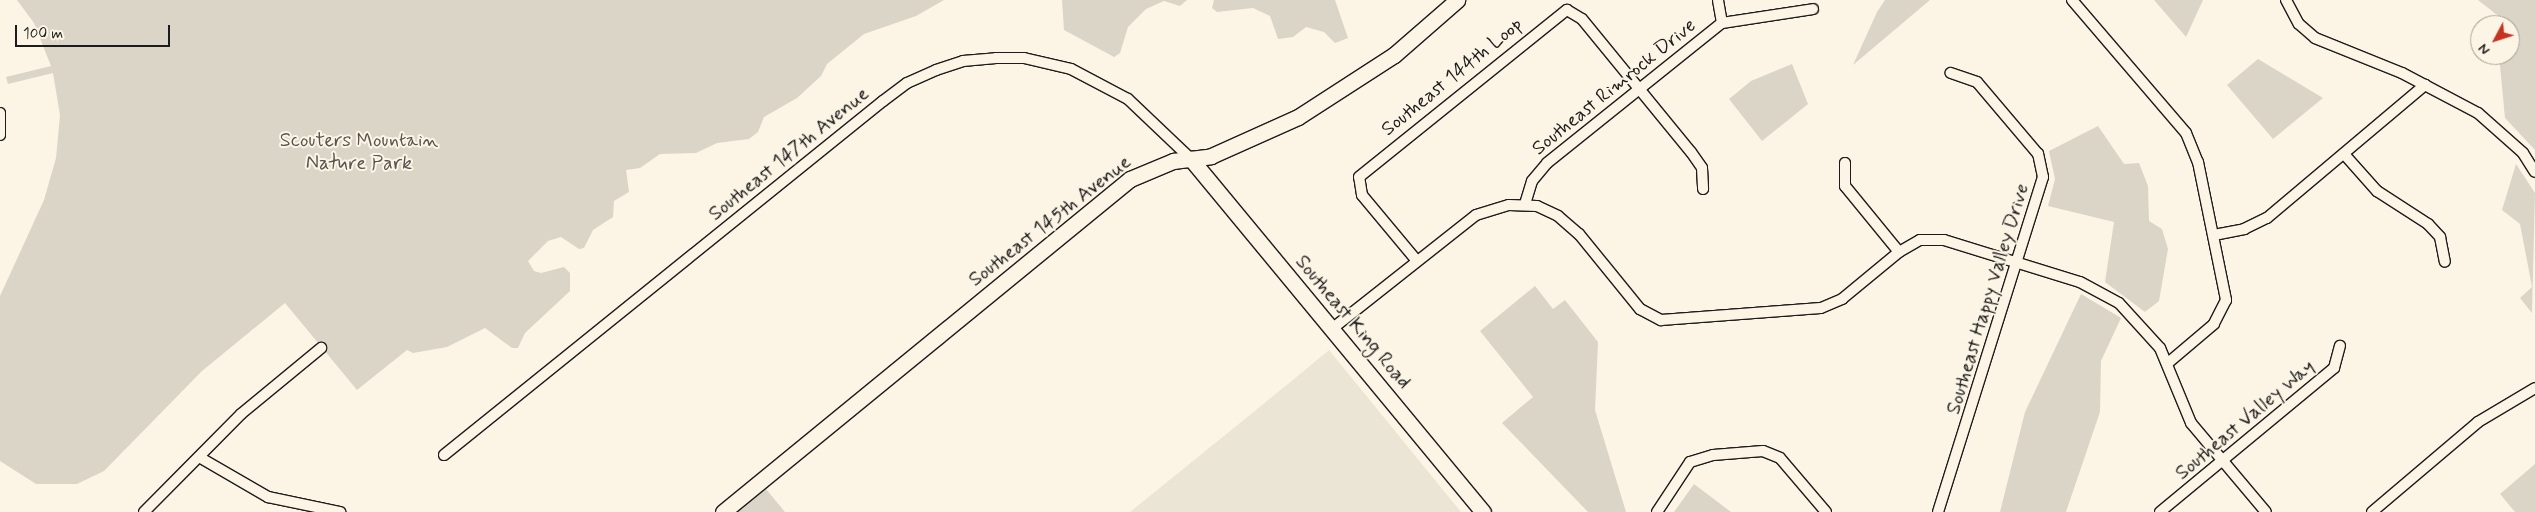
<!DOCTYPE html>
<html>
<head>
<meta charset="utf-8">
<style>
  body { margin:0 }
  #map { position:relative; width:2535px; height:512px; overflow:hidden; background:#fcf5e5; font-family:Mynerve,sans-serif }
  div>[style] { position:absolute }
  .built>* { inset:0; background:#ebe5d6 }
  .green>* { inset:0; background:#dbd5c8 }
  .roads { filter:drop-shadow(1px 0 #1c1c1c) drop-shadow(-1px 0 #1c1c1c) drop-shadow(0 1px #1c1c1c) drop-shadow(0 -1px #1c1c1c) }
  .street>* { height:10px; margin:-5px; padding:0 5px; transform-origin:5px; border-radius:5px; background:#fcf5e5 }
  .secondary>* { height:15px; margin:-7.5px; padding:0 7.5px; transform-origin:7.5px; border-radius:7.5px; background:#fcf5e5 }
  span { translate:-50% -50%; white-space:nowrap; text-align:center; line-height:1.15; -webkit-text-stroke:4px #fcf5e5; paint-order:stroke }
  .street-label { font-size:20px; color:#1c1c1c }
  .park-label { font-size:20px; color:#555450 }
  .north { position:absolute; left:2470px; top:15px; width:50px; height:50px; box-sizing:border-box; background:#fcf5e5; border:1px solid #a29e95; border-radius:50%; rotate:230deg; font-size:14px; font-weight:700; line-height:20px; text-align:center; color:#1c1c1c }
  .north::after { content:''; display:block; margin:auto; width:18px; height:22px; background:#c8321e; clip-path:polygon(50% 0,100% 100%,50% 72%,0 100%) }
  .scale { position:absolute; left:15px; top:25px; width:155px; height:22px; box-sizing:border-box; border:2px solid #1c1c1c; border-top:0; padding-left:6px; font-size:15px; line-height:18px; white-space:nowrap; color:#1c1c1c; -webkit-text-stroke:4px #fcf5e5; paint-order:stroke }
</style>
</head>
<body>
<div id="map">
  <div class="built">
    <div style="clip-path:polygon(1329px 350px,1461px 512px,1130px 512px,1288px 384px)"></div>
  </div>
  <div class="green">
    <div style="clip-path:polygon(17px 0,944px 0,916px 16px,864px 34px,827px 64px,821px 76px,797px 98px,764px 117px,758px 132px,749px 139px,717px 143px,696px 153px,660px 154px,640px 168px,626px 170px,629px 192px,614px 201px,613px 217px,593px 230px,584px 248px,579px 249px,561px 237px,548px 241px,528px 261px,534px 271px,541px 273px,564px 267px,570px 273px,570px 291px,525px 333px,518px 348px,512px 348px,485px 328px,447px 347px,413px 353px,407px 350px,357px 390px,285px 303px,202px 371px,104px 471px,77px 484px,36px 484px,0 461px,0 296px,44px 200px,56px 158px,60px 115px,53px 73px,8px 84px,6px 77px,51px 66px,34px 23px)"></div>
    <div style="clip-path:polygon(1062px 0,1187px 0,1180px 6px,1164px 1px,1146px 9px,1128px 27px,1120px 53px,1114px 57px,1064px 30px)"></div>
    <div style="clip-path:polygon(1214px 0,1335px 0,1348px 38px,1335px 43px,1324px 32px,1306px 27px,1293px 37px,1278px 39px,1270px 16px,1253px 8px,1217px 12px,1212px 8px)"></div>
    <div style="clip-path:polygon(1885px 0,1930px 0,1853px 65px,1877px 12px)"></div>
    <div style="clip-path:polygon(2154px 0,2203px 0,2186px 37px)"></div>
    <div style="clip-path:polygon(2478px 0,2535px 0,2535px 150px,2505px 118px,2499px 55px,2510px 55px,2510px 25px)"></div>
    <div style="clip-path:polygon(2258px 59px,2323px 98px,2273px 139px,2227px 85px)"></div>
    <div style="clip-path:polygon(1792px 64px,1808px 104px,1762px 141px,1729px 99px,1751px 81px)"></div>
    <div style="clip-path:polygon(2098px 126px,2124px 164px,2139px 163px,2148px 186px,2149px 221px,2162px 229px,2168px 249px,2159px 301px,2145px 312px,2105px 282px,2114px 222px,2048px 206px,2055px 179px,2049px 151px)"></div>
    <div style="clip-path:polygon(2516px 164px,2535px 193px,2532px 313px,2520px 298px,2532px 287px,2520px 224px,2502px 210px)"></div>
    <div style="clip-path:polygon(1535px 286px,1553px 309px,1565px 300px,1598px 342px,1595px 410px,1626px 512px,1588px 512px,1502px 423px,1533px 397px,1480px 331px)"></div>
    <div style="clip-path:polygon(2081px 294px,2121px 318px,2101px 361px,2100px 412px,2066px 512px,2000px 512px,2025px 412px)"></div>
    <div style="clip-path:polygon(2535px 464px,2535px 512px,2515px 512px,2500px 494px)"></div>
    <div style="clip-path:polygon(1694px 484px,1731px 512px,1674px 512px)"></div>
    <div style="clip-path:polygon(766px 489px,785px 512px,738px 512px)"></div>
  </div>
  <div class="roads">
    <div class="street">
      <div style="left:2072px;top:0;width:175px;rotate:49.4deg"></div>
      <div style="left:2186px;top:133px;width:31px;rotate:68deg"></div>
      <div style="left:2198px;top:162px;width:141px;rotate:78.5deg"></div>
      <div style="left:2226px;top:300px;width:27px;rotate:117deg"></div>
      <div style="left:2214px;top:324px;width:60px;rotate:139.7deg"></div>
      <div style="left:2286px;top:0;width:27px;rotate:62deg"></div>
      <div style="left:2299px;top:24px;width:21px;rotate:41deg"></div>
      <div style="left:2315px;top:38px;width:94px;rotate:21.9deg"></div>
      <div style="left:2402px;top:73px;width:86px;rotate:27.8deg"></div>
      <div style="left:2478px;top:113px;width:60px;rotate:41.6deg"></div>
      <div style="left:2523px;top:153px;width:22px;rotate:58deg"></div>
      <div style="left:1722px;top:23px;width:92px;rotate:-8.7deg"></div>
      <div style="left:0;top:113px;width:22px;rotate:90deg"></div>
      <div style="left:2344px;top:154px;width:50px;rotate:48.3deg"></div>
      <div style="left:2377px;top:191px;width:61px;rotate:32.9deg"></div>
      <div style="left:2428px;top:224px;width:18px;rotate:47deg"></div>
      <div style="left:2440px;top:237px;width:25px;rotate:79deg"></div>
      <div style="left:1845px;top:163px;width:23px;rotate:90deg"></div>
      <div style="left:1845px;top:186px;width:85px;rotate:50.7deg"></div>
      <div style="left:1525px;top:204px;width:24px;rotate:-73deg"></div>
      <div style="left:1532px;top:181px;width:23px;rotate:-50deg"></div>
      <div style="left:1547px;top:163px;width:224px;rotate:-38.7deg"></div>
      <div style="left:1722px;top:23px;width:23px;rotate:-100deg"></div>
      <div style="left:2214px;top:235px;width:31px;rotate:-11deg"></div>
      <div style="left:2244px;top:229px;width:25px;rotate:-26deg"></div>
      <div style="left:2267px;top:218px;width:207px;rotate:-40.1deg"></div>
      <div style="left:1417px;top:261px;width:86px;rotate:-129.8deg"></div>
      <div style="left:1362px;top:195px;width:18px;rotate:-99deg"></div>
      <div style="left:1359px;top:177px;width:267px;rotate:-38.8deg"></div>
      <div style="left:1567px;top:10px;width:17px;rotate:31deg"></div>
      <div style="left:1582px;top:19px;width:172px;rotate:50.7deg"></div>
      <div style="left:1691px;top:152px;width:19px;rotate:55deg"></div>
      <div style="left:1702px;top:168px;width:21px;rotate:87deg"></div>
      <div style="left:1333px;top:328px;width:182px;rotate:-38.3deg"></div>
      <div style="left:1476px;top:215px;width:34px;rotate:-17deg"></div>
      <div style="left:1509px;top:205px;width:28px;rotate:2deg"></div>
      <div style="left:1537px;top:206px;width:23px;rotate:25deg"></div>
      <div style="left:1558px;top:216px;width:28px;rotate:41deg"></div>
      <div style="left:1579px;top:234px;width:97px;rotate:50.9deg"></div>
      <div style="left:1640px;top:309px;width:24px;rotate:28deg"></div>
      <div style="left:1661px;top:320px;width:160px;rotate:-4.3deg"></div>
      <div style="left:1821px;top:308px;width:23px;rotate:-23deg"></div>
      <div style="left:1842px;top:299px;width:74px;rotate:-39.5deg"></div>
      <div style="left:1899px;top:252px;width:24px;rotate:-30deg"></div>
      <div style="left:1920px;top:240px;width:24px"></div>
      <div style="left:1944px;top:240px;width:142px;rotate:17.2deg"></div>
      <div style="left:2080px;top:282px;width:44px;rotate:28.3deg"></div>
      <div style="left:2119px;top:303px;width:61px;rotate:47.7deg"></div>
      <div style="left:2160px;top:348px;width:81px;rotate:67.5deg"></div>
      <div style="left:2191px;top:423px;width:116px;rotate:49.9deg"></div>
      <div style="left:444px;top:455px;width:564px;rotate:-38.88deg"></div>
      <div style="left:883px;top:101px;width:30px;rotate:-37deg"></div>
      <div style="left:907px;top:83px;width:32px;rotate:-24deg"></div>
      <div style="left:936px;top:70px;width:28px;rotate:-18deg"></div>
      <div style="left:963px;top:61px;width:33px;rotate:-5deg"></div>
      <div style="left:996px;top:58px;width:28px"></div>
      <div style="left:1024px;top:58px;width:48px;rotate:13.2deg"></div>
      <div style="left:1071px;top:69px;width:64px;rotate:27.8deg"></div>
      <div style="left:1128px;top:99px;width:87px;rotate:43.6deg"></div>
      <div style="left:199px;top:457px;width:80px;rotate:30.1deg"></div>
      <div style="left:268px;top:497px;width:74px;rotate:11.8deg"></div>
      <div style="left:144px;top:512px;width:138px;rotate:-45.3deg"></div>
      <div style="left:241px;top:414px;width:104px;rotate:-39.5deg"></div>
      <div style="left:1657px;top:512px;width:60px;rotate:-56.6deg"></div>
      <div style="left:1690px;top:462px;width:24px;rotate:-17deg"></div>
      <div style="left:1713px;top:455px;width:50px;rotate:-4.6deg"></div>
      <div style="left:1763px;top:451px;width:18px;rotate:22deg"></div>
      <div style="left:1780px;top:458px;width:71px;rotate:49.6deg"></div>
      <div style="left:1938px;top:512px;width:351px;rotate:-72.6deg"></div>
      <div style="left:2043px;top:177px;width:24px;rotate:-102deg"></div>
      <div style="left:2038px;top:154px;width:94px;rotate:-130.3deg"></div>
      <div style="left:1977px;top:82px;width:28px;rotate:-161deg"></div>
      <div style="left:2160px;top:512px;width:226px;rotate:-39.6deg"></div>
      <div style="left:2334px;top:368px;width:23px;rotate:-75deg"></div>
      <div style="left:2372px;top:512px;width:139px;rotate:-40.3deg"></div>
      <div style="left:2478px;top:422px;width:66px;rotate:-30.8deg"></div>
    </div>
    <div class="secondary">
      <div style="left:1191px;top:159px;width:458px;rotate:50.4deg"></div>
      <div style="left:723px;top:512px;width:526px;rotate:-39.29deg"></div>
      <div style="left:1130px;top:179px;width:47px;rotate:-22.7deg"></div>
      <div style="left:1173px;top:161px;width:38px;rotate:-7deg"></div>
      <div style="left:1211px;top:156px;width:95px;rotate:-24.1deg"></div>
      <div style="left:1298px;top:117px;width:114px;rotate:-32.9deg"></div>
      <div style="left:1394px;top:55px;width:84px;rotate:-41.1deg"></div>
    </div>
  </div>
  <div class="street-label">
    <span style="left:1452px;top:77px;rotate:-39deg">Southeast 144th Loop</span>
    <span style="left:1614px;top:87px;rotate:-39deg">Southeast Rimrock Drive</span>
    <span style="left:789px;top:154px;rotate:-39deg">Southeast 147th Avenue</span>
    <span style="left:1050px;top:221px;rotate:-38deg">Southeast 145th Avenue</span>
    <span style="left:1988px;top:299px;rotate:-73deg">Southeast Happy Valley Drive</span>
    <span style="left:1353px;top:322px;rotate:50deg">Southeast King Road</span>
    <span style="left:2245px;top:420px;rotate:-40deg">Southeast Valley Way</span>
  </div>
  <div class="park-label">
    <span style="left:359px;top:152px">Scouters Mountain<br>Nature Park</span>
  </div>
  <div class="north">N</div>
  <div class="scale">100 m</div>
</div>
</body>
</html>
